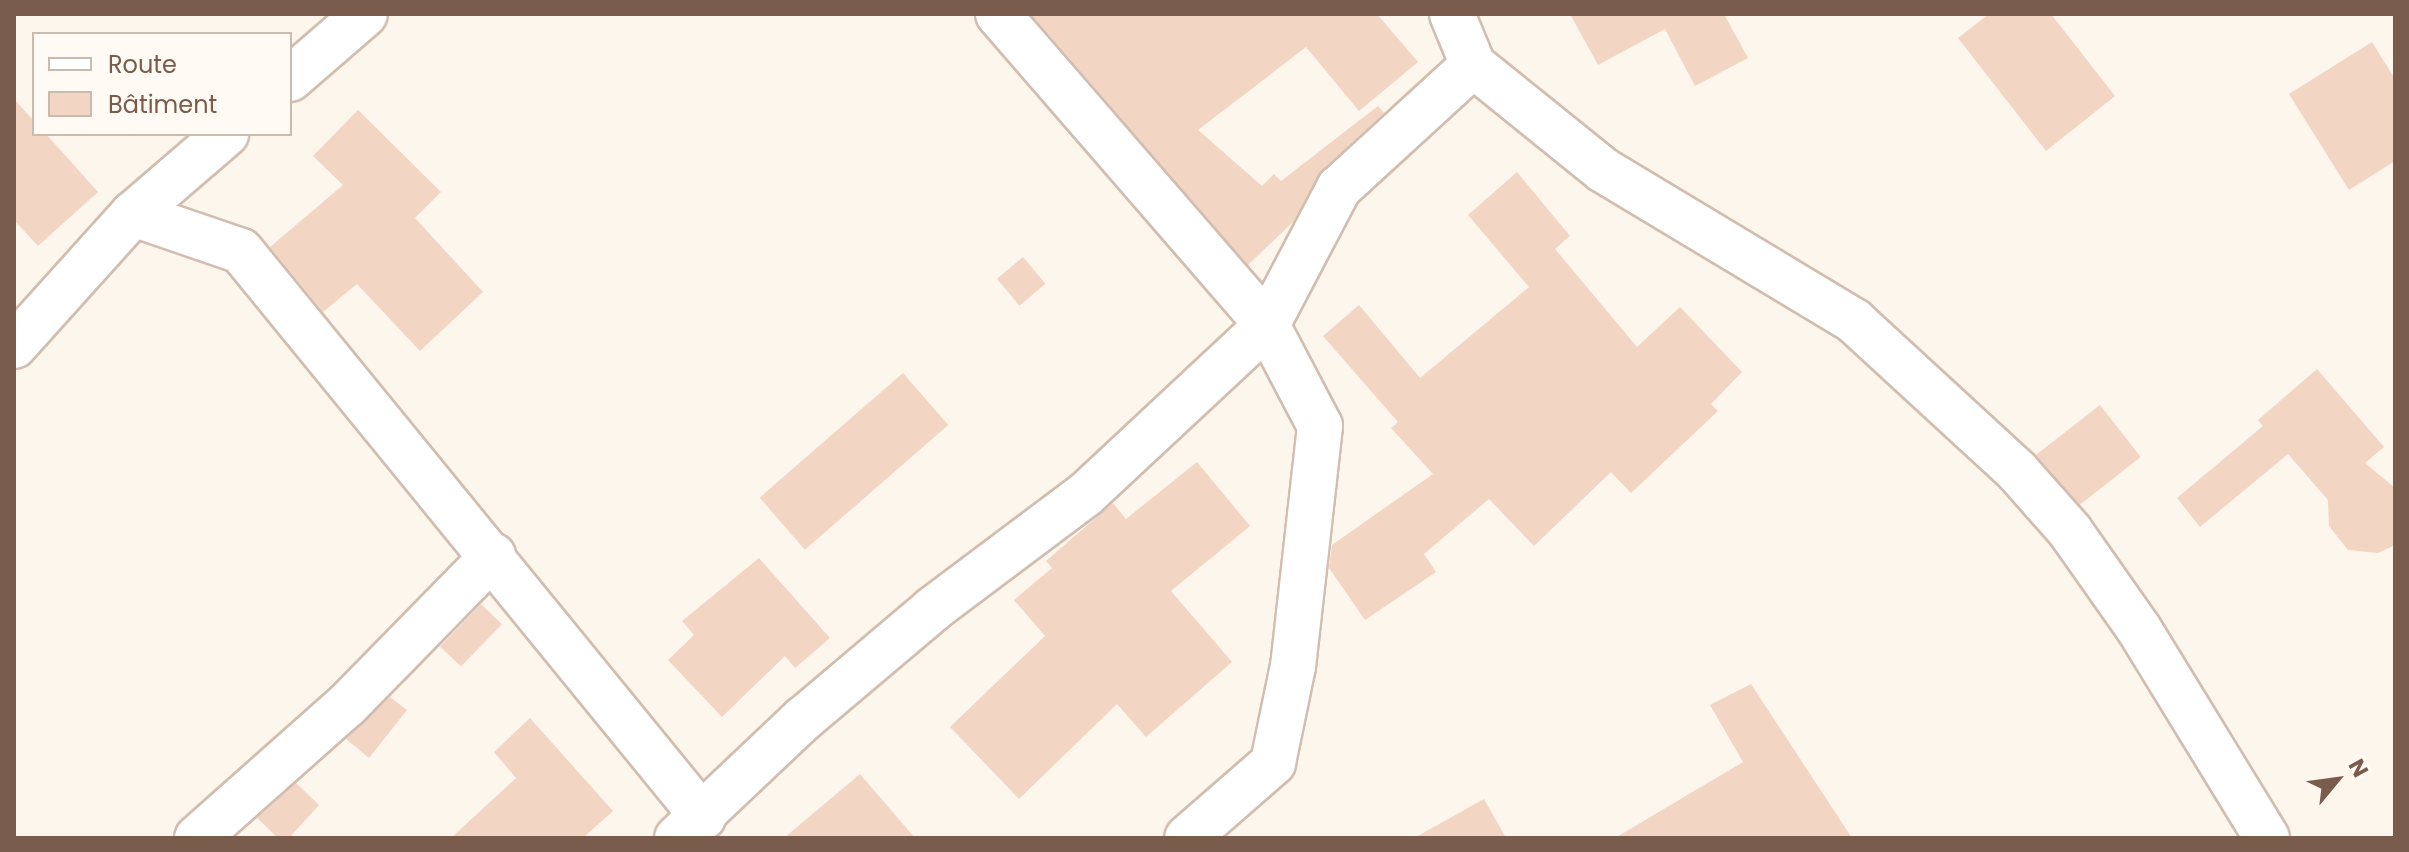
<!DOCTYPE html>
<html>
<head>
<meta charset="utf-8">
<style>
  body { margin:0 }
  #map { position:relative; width:2409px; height:852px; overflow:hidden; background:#fdf6ec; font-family:Poppins,sans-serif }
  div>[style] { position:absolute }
  .building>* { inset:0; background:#f3d5c3; transform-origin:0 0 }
  .roads { filter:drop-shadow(2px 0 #d1beb0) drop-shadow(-2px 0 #d1beb0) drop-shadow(0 2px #d1beb0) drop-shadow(0 -2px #d1beb0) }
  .minor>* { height:44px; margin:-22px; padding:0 22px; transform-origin:22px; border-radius:22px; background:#fff }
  span { translate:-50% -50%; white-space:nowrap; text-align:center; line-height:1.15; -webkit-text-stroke:6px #fffaf3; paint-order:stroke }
  .frame { position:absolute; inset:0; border:16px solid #7a5c4d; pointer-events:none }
  .legend { position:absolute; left:32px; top:32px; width:260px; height:104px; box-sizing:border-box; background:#fffaf3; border:2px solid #cabbb1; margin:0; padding:10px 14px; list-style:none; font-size:24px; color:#7a5c4d }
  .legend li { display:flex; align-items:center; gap:16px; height:40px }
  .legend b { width:40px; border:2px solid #cabbb1 }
  .north { position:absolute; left:2297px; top:740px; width:80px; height:80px; -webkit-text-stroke:6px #fffaf3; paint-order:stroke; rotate:61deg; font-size:22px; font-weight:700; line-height:32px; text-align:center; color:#7a5c4d }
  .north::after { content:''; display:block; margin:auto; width:28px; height:36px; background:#7a5c4d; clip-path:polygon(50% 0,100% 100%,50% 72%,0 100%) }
</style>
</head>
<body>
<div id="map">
  <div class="building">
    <div style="clip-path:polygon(1031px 14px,1377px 14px,1418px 62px,1359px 111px,1306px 47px,1198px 130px,1262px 186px,1274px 174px,1281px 181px,1378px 106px,1384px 113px,1322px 170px,1293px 222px,1248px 265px)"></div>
    <div style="clip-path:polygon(1570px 14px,1724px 14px,1748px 58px,1695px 86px,1665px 29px,1598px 65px)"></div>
    <div style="clip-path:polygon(1989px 14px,2051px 14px,2115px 96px,2046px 151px,1958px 38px)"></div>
    <div style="clip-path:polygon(2372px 42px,2395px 79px,2395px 161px,2349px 190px,2289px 94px)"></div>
    <div style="clip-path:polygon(14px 99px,34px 121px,34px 134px,46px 134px,98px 192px,38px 246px,14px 220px)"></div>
    <div style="clip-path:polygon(358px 110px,441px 192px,415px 218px,483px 292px,420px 351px,357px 284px,323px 312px,270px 247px,343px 185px,313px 156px)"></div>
    <div style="clip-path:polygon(1517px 172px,1570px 236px,1555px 249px,1637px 347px,1680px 307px,1742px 372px,1711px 404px,1718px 411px,1631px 493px,1611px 472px,1534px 546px,1489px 499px,1424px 554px,1436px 572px,1365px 620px,1329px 568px,1332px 545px,1433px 474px,1391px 428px,1398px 422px,1323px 336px,1359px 305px,1420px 378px,1529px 287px,1468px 215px)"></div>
    <div style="left:1023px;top:257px;width:35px;height:34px;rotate:50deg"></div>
    <div style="clip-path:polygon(2317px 369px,2384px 447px,2365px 463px,2395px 488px,2395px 545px,2378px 553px,2348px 550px,2329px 526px,2328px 500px,2288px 454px,2200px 527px,2177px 498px,2263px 426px,2258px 420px)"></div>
    <div style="left:903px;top:373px;width:69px;height:190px;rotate:49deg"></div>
    <div style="left:2100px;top:405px;width:66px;height:81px;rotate:52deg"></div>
    <div style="clip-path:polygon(1197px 462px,1250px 526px,1171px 591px,1232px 662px,1146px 737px,1117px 704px,1019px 799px,950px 727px,1045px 636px,1014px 600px,1052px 568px,1046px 561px,1113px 503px,1126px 519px)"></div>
    <div style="clip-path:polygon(759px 558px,830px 638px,795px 668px,785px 656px,722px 717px,668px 660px,694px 635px,682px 621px)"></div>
    <div style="left:481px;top:604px;width:29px;height:59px;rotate:44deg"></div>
    <div style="clip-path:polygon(1751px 684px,1852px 838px,1615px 838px,1743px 762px,1710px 705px)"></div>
    <div style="clip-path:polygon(390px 697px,407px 710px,369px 758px,346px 739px)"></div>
    <div style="clip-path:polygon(530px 718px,613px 811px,583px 838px,451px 838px,516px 778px,494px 752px)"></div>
    <div style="clip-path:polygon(860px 774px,915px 838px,784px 838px)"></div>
    <div style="clip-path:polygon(296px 783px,319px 805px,289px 838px,278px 838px,257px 818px)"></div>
    <div style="clip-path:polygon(1484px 799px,1506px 838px,1414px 838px)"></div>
  </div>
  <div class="roads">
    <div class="minor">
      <div style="left:998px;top:14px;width:411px;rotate:49.1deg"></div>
      <div style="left:1267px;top:325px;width:155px;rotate:-62.3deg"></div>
      <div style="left:1339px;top:188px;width:182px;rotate:-42.5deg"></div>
      <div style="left:1452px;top:14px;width:55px;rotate:67.6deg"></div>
      <div style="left:1473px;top:65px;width:167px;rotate:38.9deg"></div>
      <div style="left:1603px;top:170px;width:293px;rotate:31deg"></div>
      <div style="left:1854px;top:321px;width:222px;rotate:42.6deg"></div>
      <div style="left:2017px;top:471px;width:80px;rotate:48.5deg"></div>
      <div style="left:2070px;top:531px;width:120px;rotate:54.9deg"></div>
      <div style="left:2139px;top:629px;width:245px;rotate:58.5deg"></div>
      <div style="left:290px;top:79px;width:99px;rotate:-40.9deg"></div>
      <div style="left:133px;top:214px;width:114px;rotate:18.9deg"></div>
      <div style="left:241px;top:251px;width:731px;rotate:50.78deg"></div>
      <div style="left:14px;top:346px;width:178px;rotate:-48deg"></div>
      <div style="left:133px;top:214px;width:123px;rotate:-40.7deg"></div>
      <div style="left:197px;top:838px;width:200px;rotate:-41.6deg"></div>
      <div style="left:347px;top:705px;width:209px;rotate:-45.6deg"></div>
      <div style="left:677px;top:838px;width:173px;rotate:-43.4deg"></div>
      <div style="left:803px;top:719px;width:170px;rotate:-40.2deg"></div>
      <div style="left:933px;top:609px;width:190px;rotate:-36.9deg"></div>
      <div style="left:1085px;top:495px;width:249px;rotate:-43deg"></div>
      <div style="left:1267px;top:325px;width:114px;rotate:62.3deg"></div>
      <div style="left:1320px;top:426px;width:242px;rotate:96.4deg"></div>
      <div style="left:1293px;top:666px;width:99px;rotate:101.7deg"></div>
      <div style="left:1273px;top:763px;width:114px;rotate:138.9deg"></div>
    </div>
  </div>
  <div class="frame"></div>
  <ul class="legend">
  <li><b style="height:10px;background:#fff"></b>Route</li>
  <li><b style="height:22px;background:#f3d5c3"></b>Bâtiment</li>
  </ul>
  <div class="north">N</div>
</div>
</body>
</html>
